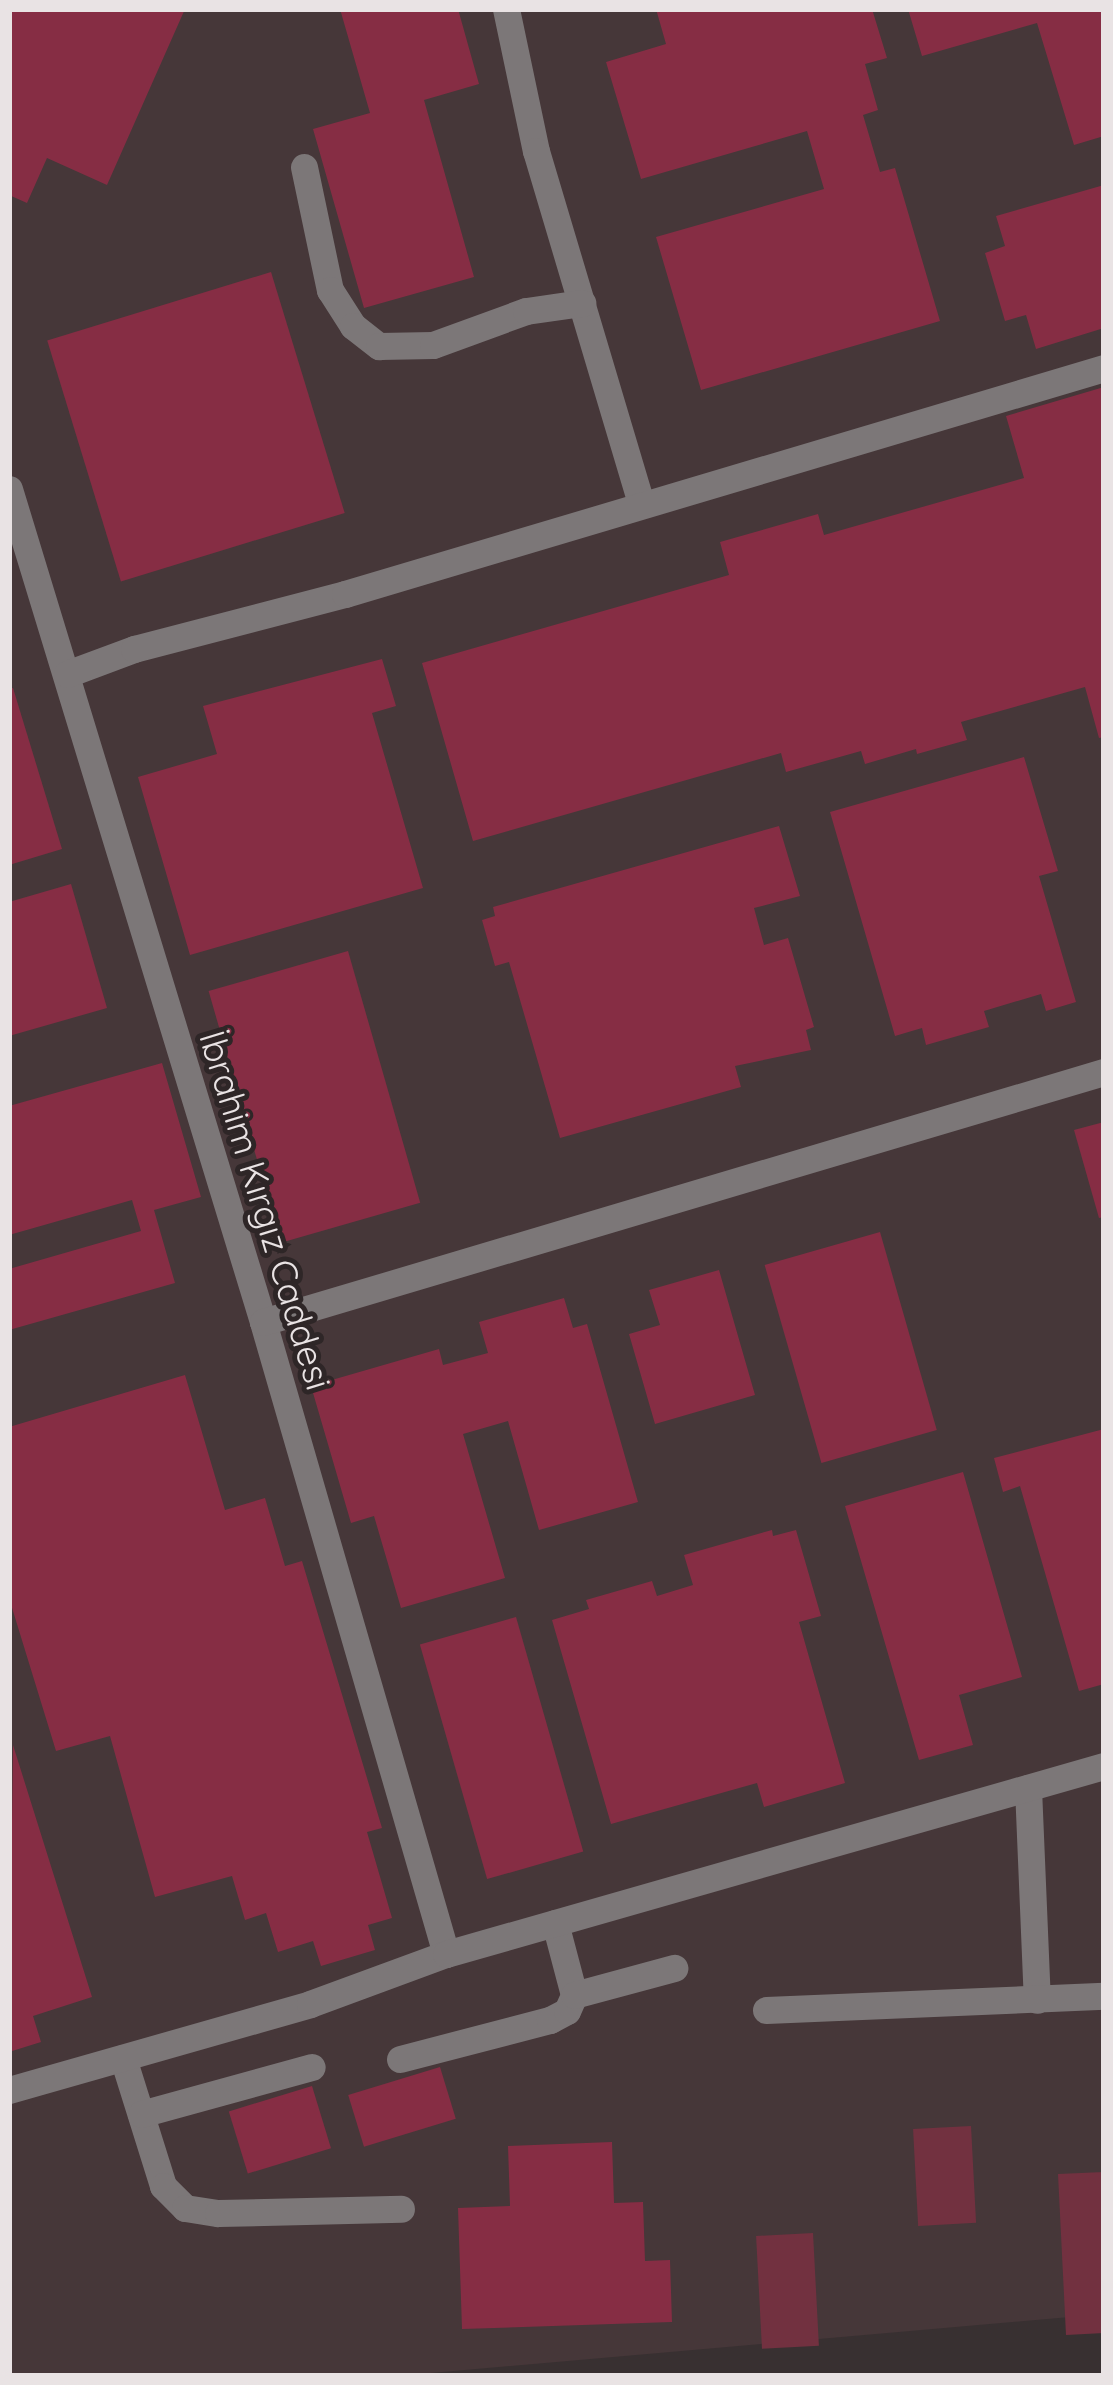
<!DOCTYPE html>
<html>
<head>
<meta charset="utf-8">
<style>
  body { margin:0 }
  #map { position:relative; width:1113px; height:2385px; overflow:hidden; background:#383031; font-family:Quicksand,sans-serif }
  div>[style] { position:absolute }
  .built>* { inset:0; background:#463739 }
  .green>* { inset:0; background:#723140; transform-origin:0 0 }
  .building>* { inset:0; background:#862d44; transform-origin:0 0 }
  .minor>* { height:27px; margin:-13.5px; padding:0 13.5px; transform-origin:13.5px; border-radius:13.5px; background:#7c7778 }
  span { translate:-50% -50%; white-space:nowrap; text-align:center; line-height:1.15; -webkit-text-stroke:10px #2e2627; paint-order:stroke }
  .street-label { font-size:36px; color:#e9e3e4 }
  .frame { position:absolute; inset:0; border:12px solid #e9e3e4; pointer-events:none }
</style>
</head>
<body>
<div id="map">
  <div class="built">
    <div style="clip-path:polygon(9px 9px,1104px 9px,1104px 2314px,397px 2376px,9px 2376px)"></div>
  </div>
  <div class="green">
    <div style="left:971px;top:2126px;width:97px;height:58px;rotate:87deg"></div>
    <div style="clip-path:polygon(1104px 2172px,1104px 2333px,1066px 2335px,1058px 2174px)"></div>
    <div style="left:813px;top:2233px;width:113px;height:57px;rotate:87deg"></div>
  </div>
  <div class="building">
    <div style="clip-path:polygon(9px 9px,185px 9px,107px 185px,47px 158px,27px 203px,9px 195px)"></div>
    <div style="clip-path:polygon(340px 9px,458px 9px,479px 84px,424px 100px,474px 277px,364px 308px,313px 129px,370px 113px)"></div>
    <div style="clip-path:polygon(656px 9px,872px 9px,887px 58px,865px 64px,878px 110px,863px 115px,880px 172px,895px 168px,940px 321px,701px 390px,656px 237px,824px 189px,807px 131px,641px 179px,606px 62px,666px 44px)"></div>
    <div style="clip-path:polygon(908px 9px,1104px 9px,1104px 136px,1074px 145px,1037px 23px,922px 56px)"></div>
    <div style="clip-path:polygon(1104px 185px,1104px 328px,1036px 349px,1026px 315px,1005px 321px,985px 253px,1005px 246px,996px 216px)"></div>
    <div style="left:271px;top:272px;width:252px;height:234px;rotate:73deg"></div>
    <div style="clip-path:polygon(1104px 387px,1104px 737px,1099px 738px,1085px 687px,961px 722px,967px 740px,917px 754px,916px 749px,865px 764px,861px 751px,786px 772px,781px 753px,473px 841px,422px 663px,729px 575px,720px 542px,818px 514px,824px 535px,1024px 478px,1006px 416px)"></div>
    <div style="clip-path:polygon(382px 659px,396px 706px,372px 713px,423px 888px,190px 955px,138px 777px,217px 754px,203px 706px)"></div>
    <div style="clip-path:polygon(13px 688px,62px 849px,9px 865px,9px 689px)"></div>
    <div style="clip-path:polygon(1024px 757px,1058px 871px,1039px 876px,1076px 1002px,1046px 1011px,1041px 994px,984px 1011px,989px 1027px,926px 1045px,922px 1028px,895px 1036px,830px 812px)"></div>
    <div style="clip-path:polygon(779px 826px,800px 896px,754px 908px,764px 945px,788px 938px,814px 1027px,806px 1030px,811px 1050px,735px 1066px,741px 1087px,560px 1138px,509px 962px,495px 966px,482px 920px,495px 916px,493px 907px)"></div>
    <div style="clip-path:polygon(71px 884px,107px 1008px,9px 1036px,9px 902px)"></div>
    <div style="left:348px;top:951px;width:262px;height:145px;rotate:74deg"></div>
    <div style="clip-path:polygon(162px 1063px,201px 1197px,154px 1210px,175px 1283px,9px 1330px,9px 1269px,141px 1231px,132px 1200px,9px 1235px,9px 1106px)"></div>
    <div style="clip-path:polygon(1104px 1122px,1104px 1217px,1099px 1218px,1074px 1130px)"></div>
    <div style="left:880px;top:1232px;width:206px;height:120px;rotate:74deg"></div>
    <div style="clip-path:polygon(719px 1270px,755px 1395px,655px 1424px,629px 1334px,660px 1325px,649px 1290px)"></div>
    <div style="clip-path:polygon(564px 1298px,573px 1328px,587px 1324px,638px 1502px,539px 1530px,508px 1421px,463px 1434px,505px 1578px,401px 1608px,374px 1516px,351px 1523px,311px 1386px,439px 1349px,443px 1365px,488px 1353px,479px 1322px)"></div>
    <div style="clip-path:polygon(185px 1375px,225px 1510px,265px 1498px,285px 1566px,302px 1561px,382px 1828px,367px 1832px,392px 1918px,368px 1925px,375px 1950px,321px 1966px,313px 1941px,278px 1952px,266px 1913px,245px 1920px,232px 1876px,155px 1897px,110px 1736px,56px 1751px,9px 1598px,9px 1427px)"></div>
    <div style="clip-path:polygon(1104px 1429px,1104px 1684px,1079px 1691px,1020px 1486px,1003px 1492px,994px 1458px)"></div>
    <div style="clip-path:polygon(963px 1472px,1022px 1677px,959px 1695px,973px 1745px,919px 1760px,845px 1506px)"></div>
    <div style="clip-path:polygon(772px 1530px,773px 1536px,796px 1530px,821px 1616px,799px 1622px,845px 1783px,764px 1807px,757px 1783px,611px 1824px,552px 1620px,589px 1609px,586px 1600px,652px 1581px,657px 1596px,693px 1585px,684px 1555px)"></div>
    <div style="left:516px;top:1617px;width:244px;height:100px;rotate:74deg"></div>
    <div style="clip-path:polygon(13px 1745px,92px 1997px,33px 2016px,41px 2042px,9px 2052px)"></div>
    <div style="left:440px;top:2067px;width:54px;height:96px;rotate:73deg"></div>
    <div style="left:312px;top:2086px;width:65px;height:87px;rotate:73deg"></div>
    <div style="clip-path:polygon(612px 2142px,614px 2203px,643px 2202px,645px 2261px,670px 2260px,672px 2322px,462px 2329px,458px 2208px,510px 2206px,508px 2146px)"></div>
  </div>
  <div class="minor">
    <div style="left:506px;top:9px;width:145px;rotate:78.1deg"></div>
    <div style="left:536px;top:151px;width:367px;rotate:73.4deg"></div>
    <div style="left:304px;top:167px;width:126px;rotate:78.1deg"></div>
    <div style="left:330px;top:290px;width:43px;rotate:57.4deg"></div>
    <div style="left:353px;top:326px;width:33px;rotate:38deg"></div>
    <div style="left:379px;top:346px;width:54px;rotate:-1.1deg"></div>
    <div style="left:433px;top:345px;width:99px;rotate:-20.1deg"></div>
    <div style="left:526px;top:311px;width:57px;rotate:-8.1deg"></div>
    <div style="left:9px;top:489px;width:871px;rotate:73.04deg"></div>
    <div style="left:263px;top:1322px;width:658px;rotate:73.85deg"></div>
    <div style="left:67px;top:674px;width:72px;rotate:-20.5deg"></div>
    <div style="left:134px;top:649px;width:218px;rotate:-14.6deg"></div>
    <div style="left:345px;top:594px;width:792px;rotate:-16.58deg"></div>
    <div style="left:263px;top:1322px;width:877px;rotate:-16.56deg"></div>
    <div style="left:1028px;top:1788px;width:212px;rotate:87.6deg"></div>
    <div style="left:555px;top:1923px;width:74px;rotate:75.2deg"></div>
    <div style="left:766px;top:2010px;width:338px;rotate:-2.4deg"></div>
    <div style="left:123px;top:2058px;width:134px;rotate:72.6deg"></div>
    <div style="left:163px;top:2186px;width:31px;rotate:45deg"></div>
    <div style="left:185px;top:2208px;width:33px;rotate:9deg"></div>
    <div style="left:218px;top:2213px;width:183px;rotate:-1.3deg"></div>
    <div style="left:400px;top:2059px;width:155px;rotate:-14.6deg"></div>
    <div style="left:550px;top:2020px;width:19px;rotate:-28deg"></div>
    <div style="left:567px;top:2011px;width:17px;rotate:-66deg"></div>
    <div style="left:574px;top:1995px;width:104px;rotate:-15.1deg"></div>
    <div style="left:9px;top:2090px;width:313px;rotate:-15.9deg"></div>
    <div style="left:310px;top:2004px;width:145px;rotate:-20.2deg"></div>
    <div style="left:446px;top:1954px;width:684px;rotate:-15.95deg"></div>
    <div style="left:141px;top:2114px;width:177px;rotate:-15.4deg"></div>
  </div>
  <div class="street-label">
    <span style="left:266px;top:1210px;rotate:73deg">İbrahim Kırgız Caddesi</span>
  </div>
  <div class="frame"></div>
</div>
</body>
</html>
